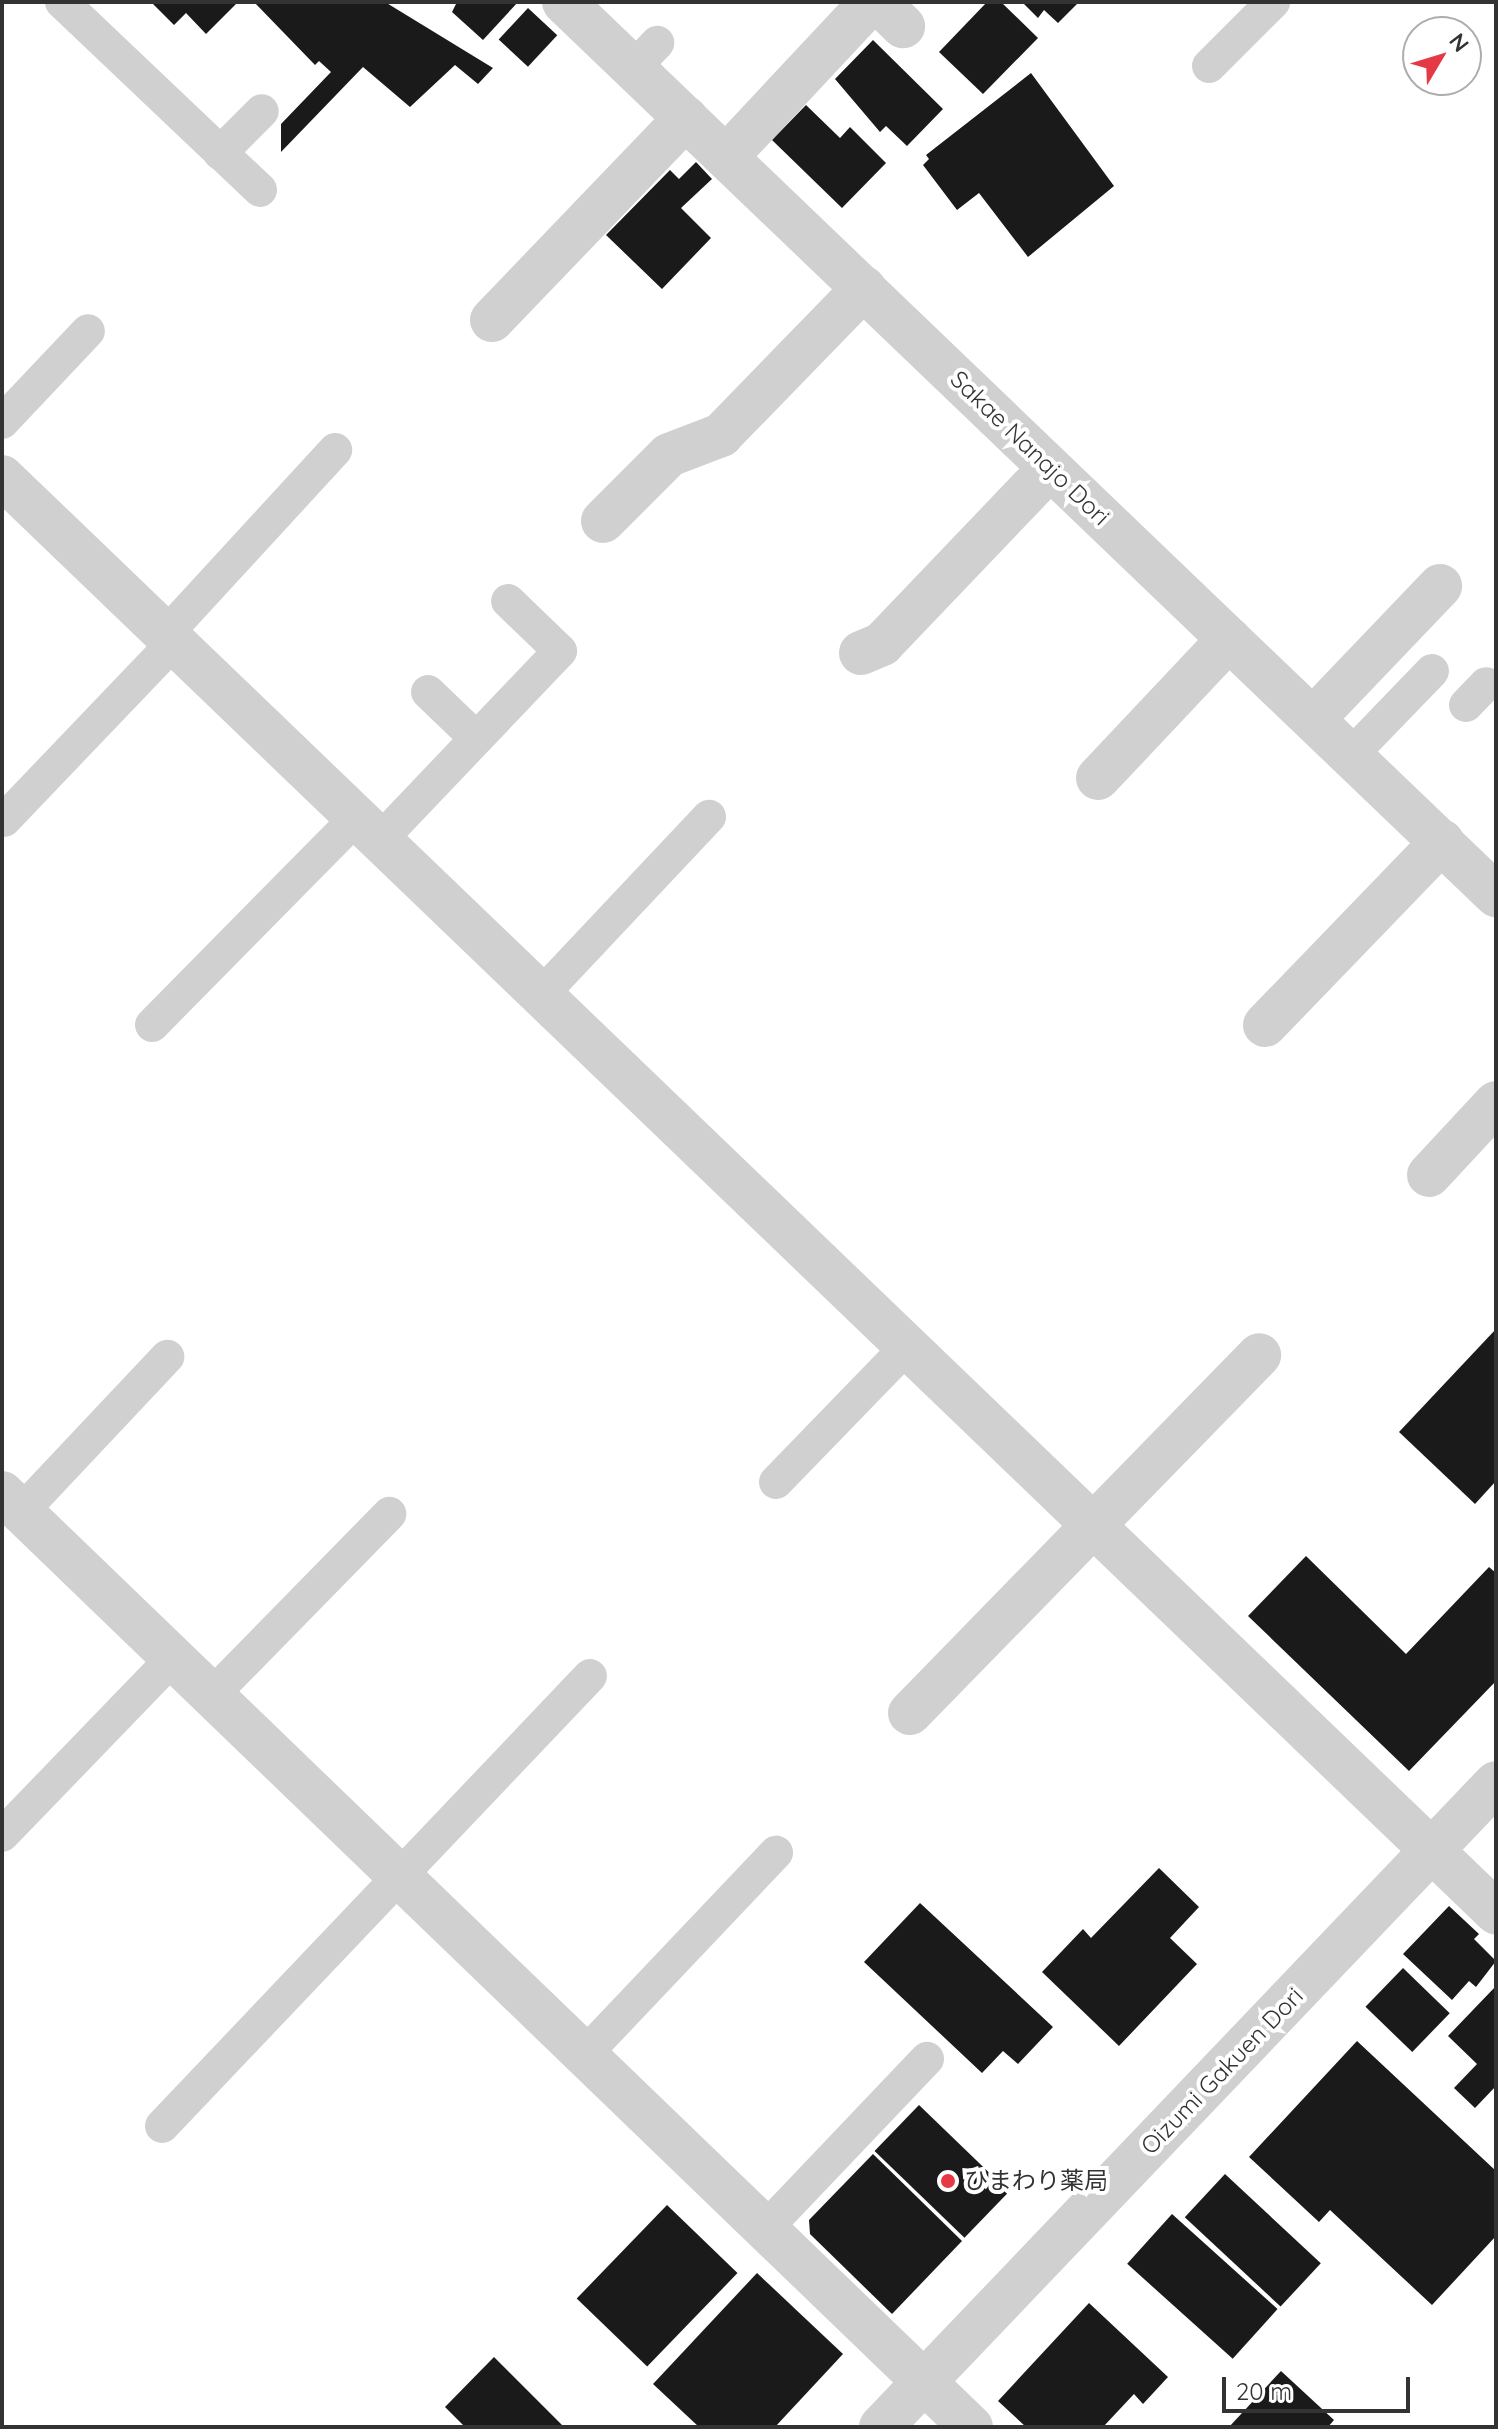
<!DOCTYPE html>
<html>
<head>
<meta charset="utf-8">
<style>
  body { margin:0 }
  #map { position:relative; width:1498px; height:2429px; overflow:hidden; background:#fff; font-family:Quicksand,"Noto Sans JP",sans-serif }
  div>[style] { position:absolute }
  .building>* { inset:0; background:#1a1a1a; transform-origin:0 0 }
  .service>* { height:34px; margin:-17px; padding:0 17px; transform-origin:17px; border-radius:17px; background:#d0d0d0 }
  .minor>* { height:44px; margin:-22px; padding:0 22px; transform-origin:22px; border-radius:22px; background:#d0d0d0 }
  .tertiary>* { height:44px; margin:-22px; padding:0 22px; transform-origin:22px; border-radius:22px; background:#d0d0d0 }
  .dots>* { width:22px; height:22px; translate:-50% -50%; box-sizing:border-box; border:4px solid #fff; border-radius:50% }
  span { translate:-50% -50%; white-space:nowrap; text-align:center; line-height:1.15; -webkit-text-stroke:8px #fff; paint-order:stroke }
  .street-label { font-size:24px; color:#333 }
  .poi-label { font-size:24px; color:#333 }
  .left { translate:0 -50%; text-align:left }
  .frame { position:absolute; inset:0; border:4px solid #333; pointer-events:none }
  .north { position:absolute; left:1402px; top:16px; width:80px; height:80px; box-sizing:border-box; background:#fff; border:2px solid #adadad; border-radius:50%; rotate:52deg; font-size:22px; font-weight:700; line-height:32px; text-align:center; color:#333 }
  .north::after { content:''; display:block; margin:auto; width:28px; height:36px; background:#e63946; clip-path:polygon(50% 0,100% 100%,50% 72%,0 100%) }
  .scale { position:absolute; left:1222px; top:2377px; width:188px; height:36px; box-sizing:border-box; border:4px solid #333; border-top:0; padding-left:10px; font-size:24px; line-height:28px; white-space:nowrap; color:#333; -webkit-text-stroke:6px #fff; paint-order:stroke }
</style>
</head>
<body>
<div id="map">
  <div class="building">
    <div style="clip-path:polygon(151px 2px,238px 2px,206px 34px,186px 13px,174px 25px)"></div>
    <div style="clip-path:polygon(254px 2px,385px 2px,493px 68px,478px 84px,455px 65px,410px 107px,363px 67px,281px 152px,281px 124px,331px 72px,319px 61px,315px 65px)"></div>
    <div style="clip-path:polygon(457px 2px,518px 2px,483px 40px,452px 12px)"></div>
    <div style="clip-path:polygon(987px 2px,1001px 2px,1038px 38px,983px 94px,939px 52px)"></div>
    <div style="clip-path:polygon(1022px 2px,1079px 2px,1058px 23px,1044px 10px,1038px 18px)"></div>
    <div style="left:528px;top:8px;width:40px;height:43px;rotate:43deg"></div>
    <div style="clip-path:polygon(873px 40px,943px 109px,907px 146px,886px 126px,880px 132px,835px 79px)"></div>
    <div style="clip-path:polygon(1031px 73px,1114px 186px,1028px 257px,979px 193px,957px 210px,923px 165px,929px 159px,926px 155px)"></div>
    <div style="clip-path:polygon(806px 105px,840px 138px,850px 127px,886px 163px,842px 208px,772px 140px)"></div>
    <div style="clip-path:polygon(696px 162px,712px 179px,681px 208px,711px 238px,662px 289px,606px 235px,670px 170px,679px 179px)"></div>
    <div style="clip-path:polygon(1496px 1329px,1496px 1481px,1475px 1504px,1399px 1432px)"></div>
    <div style="clip-path:polygon(1306px 1556px,1406px 1654px,1489px 1567px,1496px 1573px,1496px 1681px,1409px 1771px,1248px 1616px)"></div>
    <div style="clip-path:polygon(1159px 1868px,1199px 1907px,1170px 1938px,1197px 1964px,1119px 2046px,1042px 1972px,1083px 1929px,1091px 1938px)"></div>
    <div style="clip-path:polygon(920px 1903px,1053px 2027px,1018px 2064px,1003px 2051px,982px 2073px,864px 1962px)"></div>
    <div style="clip-path:polygon(1449px 1906px,1479px 1934px,1474px 1939px,1496px 1961px,1476px 1987px,1469px 1981px,1452px 2000px,1403px 1954px)"></div>
    <div style="left:1403px;top:1968px;width:65px;height:54px;rotate:44deg"></div>
    <div style="clip-path:polygon(1496px 1986px,1496px 2086px,1475px 2108px,1454px 2088px,1477px 2064px,1448px 2036px)"></div>
    <div style="clip-path:polygon(1357px 2041px,1496px 2171px,1496px 2236px,1432px 2305px,1330px 2210px,1319px 2222px,1249px 2157px)"></div>
    <div style="left:919px;top:2105px;width:125px;height:64px;rotate:44deg"></div>
    <div style="clip-path:polygon(873px 2154px,962px 2241px,892px 2314px,810px 2234px,809px 2220px)"></div>
    <div style="left:1225px;top:2174px;width:131px;height:59px;rotate:43deg"></div>
    <div style="left:667px;top:2205px;width:98px;height:130px;rotate:44deg"></div>
    <div style="left:1172px;top:2214px;width:142px;height:67px;rotate:42deg"></div>
    <div style="clip-path:polygon(757px 2273px,843px 2354px,775px 2427px,699px 2427px,653px 2384px)"></div>
    <div style="clip-path:polygon(1089px 2303px,1168px 2377px,1143px 2404px,1134px 2394px,1103px 2427px,1026px 2427px,998px 2401px)"></div>
    <div style="clip-path:polygon(494px 2357px,564px 2427px,465px 2427px,445px 2407px)"></div>
    <div style="clip-path:polygon(1281px 2371px,1334px 2420px,1328px 2427px,1229px 2427px)"></div>
  </div>
  <div class="service">
    <div style="left:62px;top:2px;width:273px;rotate:43.5deg"></div>
    <div style="left:1209px;top:66px;width:91px;rotate:-45deg"></div>
    <div style="left:633px;top:68px;width:35px;rotate:-46deg"></div>
    <div style="left:220px;top:153px;width:59px;rotate:-45deg"></div>
    <div style="left:2px;top:422px;width:125px;rotate:-46.6deg"></div>
    <div style="left:166px;top:634px;width:250px;rotate:-47.4deg"></div>
    <div style="left:428px;top:692px;width:66px;rotate:43.8deg"></div>
    <div style="left:1466px;top:705px;width:29px;rotate:-46deg"></div>
    <div style="left:1350px;top:756px;width:118px;rotate:-46deg"></div>
    <div style="left:4px;top:820px;width:246px;rotate:-46.3deg"></div>
    <div style="left:380px;top:840px;width:261px;rotate:-46.4deg"></div>
    <div style="left:560px;top:651px;width:72px;rotate:-136.1deg"></div>
    <div style="left:541px;top:995px;width:245px;rotate:-46.7deg"></div>
    <div style="left:152px;top:1025px;width:292px;rotate:-45.4deg"></div>
    <div style="left:776px;top:1482px;width:188px;rotate:-45.9deg"></div>
    <div style="left:22px;top:1511px;width:212px;rotate:-46.7deg"></div>
    <div style="left:211px;top:1696px;width:255px;rotate:-45.6deg"></div>
    <div style="left:2px;top:1835px;width:245px;rotate:-46deg"></div>
    <div style="left:584px;top:2055px;width:279px;rotate:-46.5deg"></div>
    <div style="left:162px;top:2126px;width:621px;rotate:-46.44deg"></div>
    <div style="left:765px;top:2229px;width:235px;rotate:-46.4deg"></div>
  </div>
  <div class="minor">
    <div style="left:564px;top:2px;width:1291px;rotate:43.78deg"></div>
    <div style="left:878px;top:2px;width:35px;rotate:44deg"></div>
    <div style="left:726px;top:157px;width:212px;rotate:-46.9deg"></div>
    <div style="left:492px;top:320px;width:280px;rotate:-46.2deg"></div>
    <div style="left:2px;top:477px;width:2072px;rotate:43.85deg"></div>
    <div style="left:603px;top:521px;width:93px;rotate:-45deg"></div>
    <div style="left:669px;top:455px;width:56px;rotate:-21deg"></div>
    <div style="left:721px;top:435px;width:205px;rotate:-45.8deg"></div>
    <div style="left:861px;top:653px;width:23px;rotate:-23deg"></div>
    <div style="left:882px;top:644px;width:243px;rotate:-46.3deg"></div>
    <div style="left:1313px;top:719px;width:184px;rotate:-46.3deg"></div>
    <div style="left:1098px;top:778px;width:191px;rotate:-46.7deg"></div>
    <div style="left:1265px;top:1025px;width:255px;rotate:-46deg"></div>
    <div style="left:1429px;top:1175px;width:98px;rotate:-47.1deg"></div>
    <div style="left:2px;top:1493px;width:1346px;rotate:43.95deg"></div>
    <div style="left:910px;top:1713px;width:500px;rotate:-45.7deg"></div>
  </div>
  <div class="tertiary">
    <div style="left:881px;top:2427px;width:890px;rotate:-46.32deg"></div>
  </div>
  <div class="dots">
    <div style="left:948px;top:2181px;background:#e63946"></div>
  </div>
  <div class="street-label">
    <span style="left:1030px;top:448px;rotate:44deg">Sakae Nanajo Dori</span>
    <span style="left:1222px;top:2071px;rotate:-46deg">Oizumi Gakuen Dori</span>
  </div>
  <div class="poi-label">
    <span class="left" style="left:964px;top:2181px">ひまわり薬局</span>
  </div>
  <div class="frame"></div>
  <div class="north">N</div>
  <div class="scale">20 m</div>
</div>
</body>
</html>
